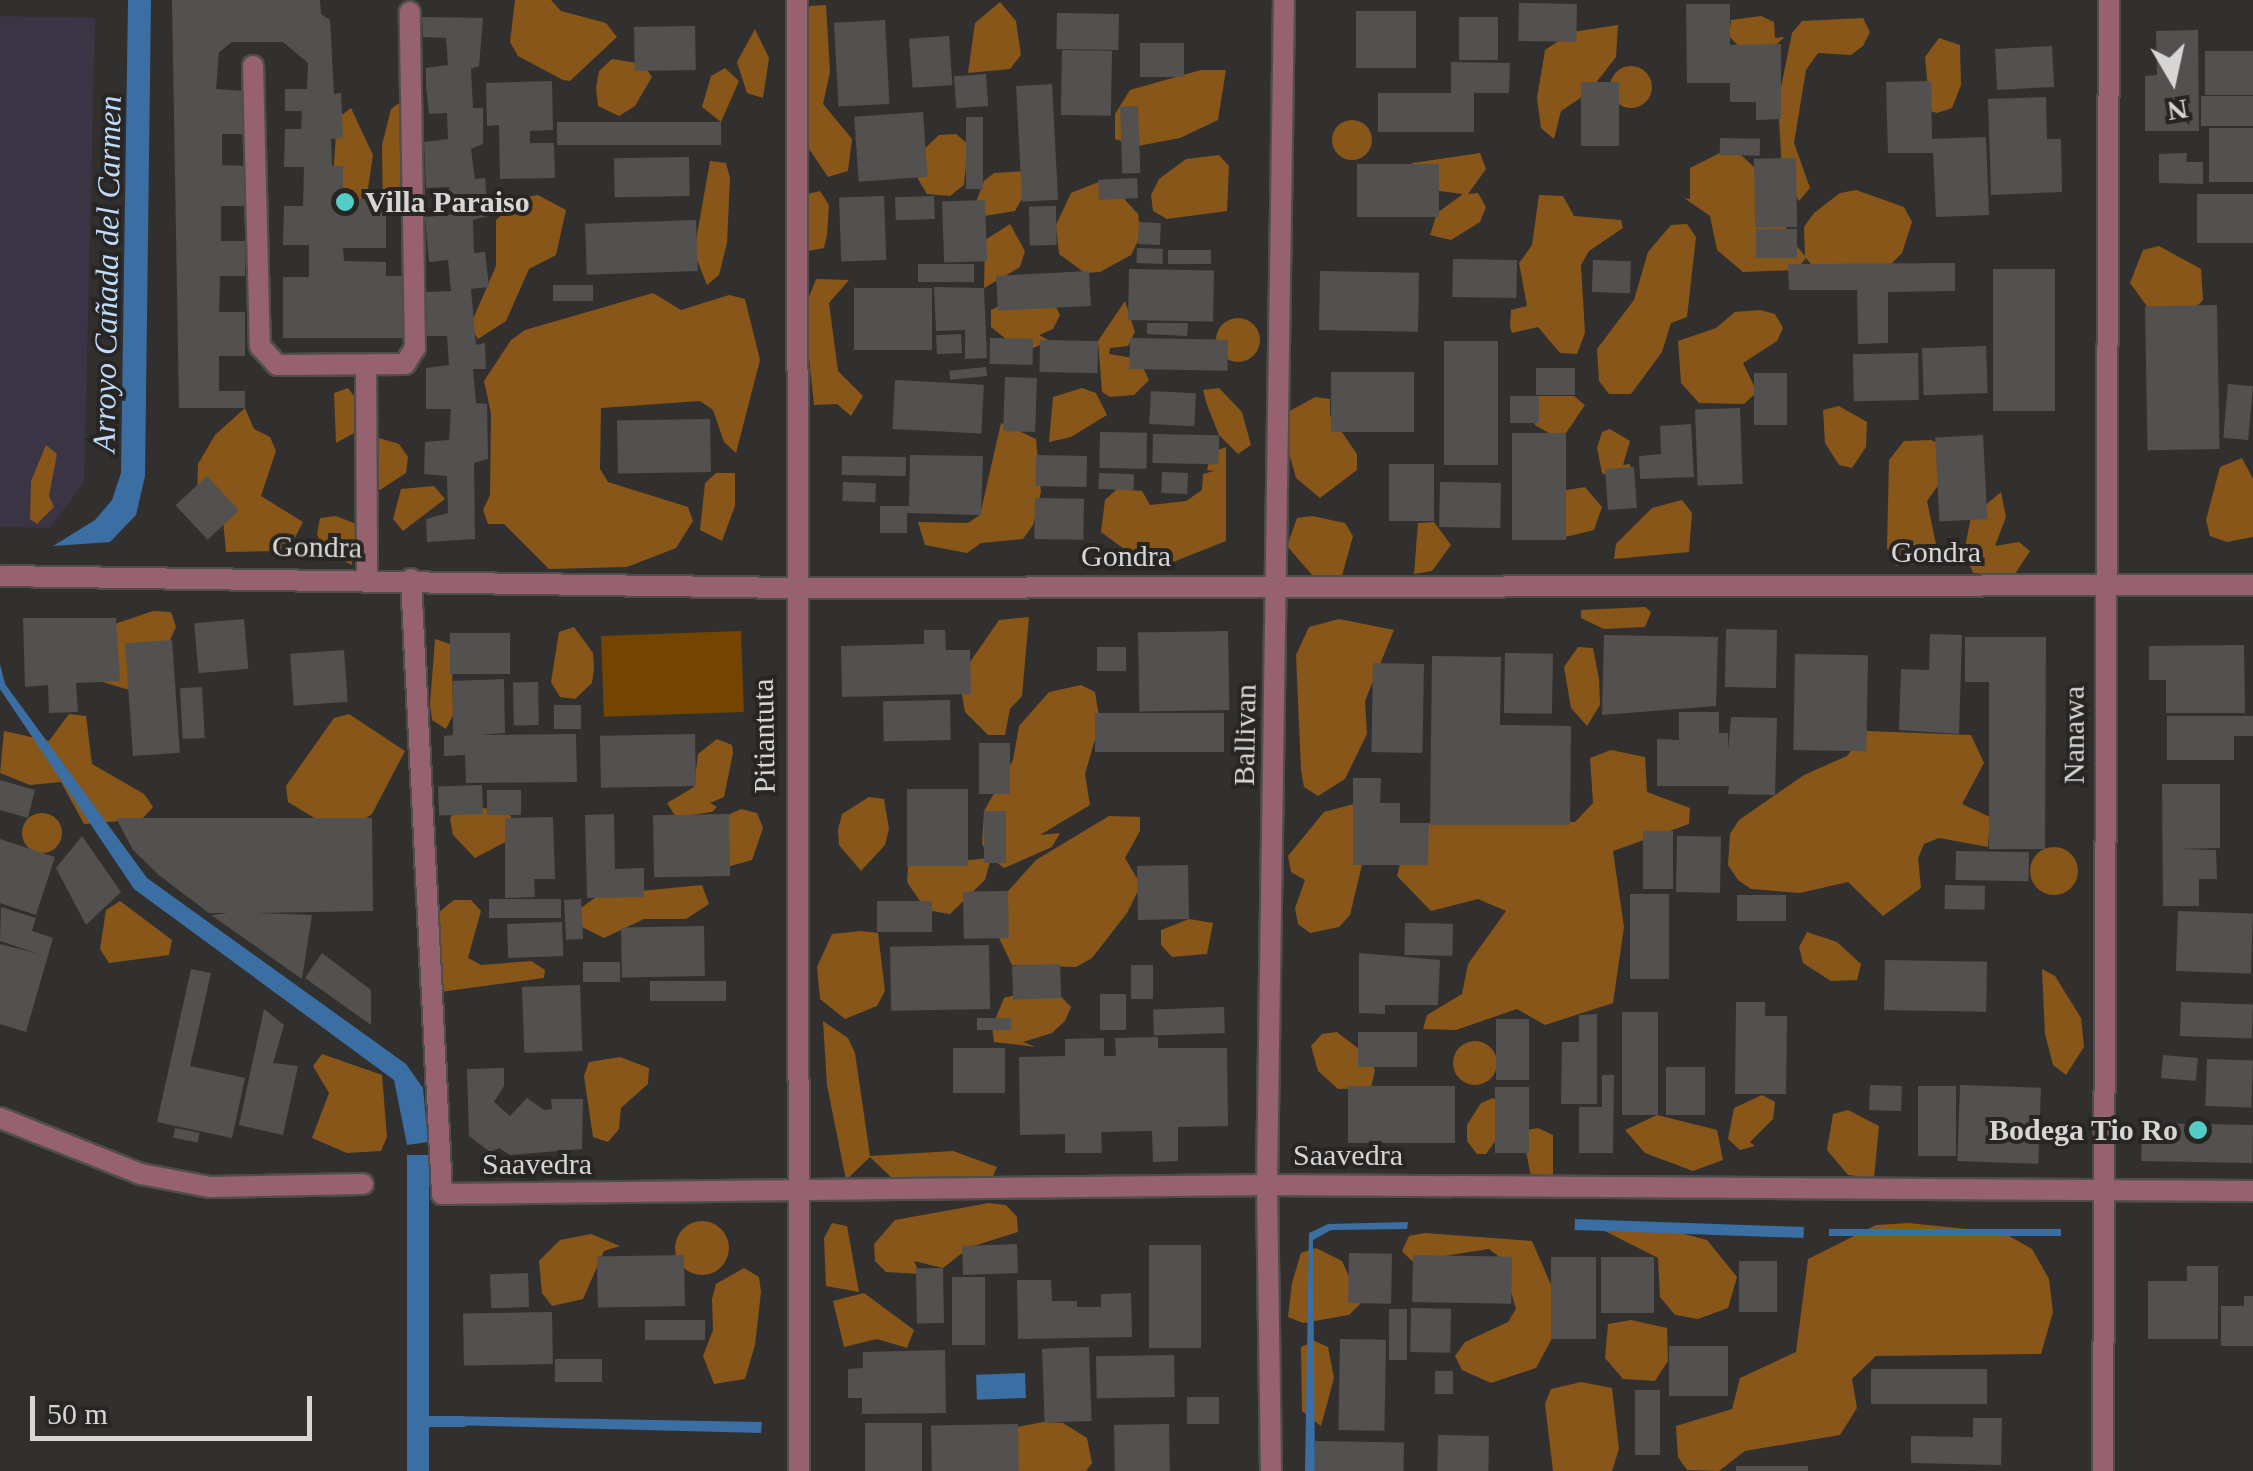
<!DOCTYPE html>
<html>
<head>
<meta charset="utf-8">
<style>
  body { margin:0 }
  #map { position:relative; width:2253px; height:1471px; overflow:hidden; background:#32302e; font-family:Georgia,serif }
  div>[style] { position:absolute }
  .commercial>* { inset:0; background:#3a3445 }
  .green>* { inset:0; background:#744500; transform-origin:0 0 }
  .forest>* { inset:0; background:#875618 }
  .round { border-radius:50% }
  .water>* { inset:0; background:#3b6ea2; transform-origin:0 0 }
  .stream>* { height:11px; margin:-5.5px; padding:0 5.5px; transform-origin:5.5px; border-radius:5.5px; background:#3b6ea2 }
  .building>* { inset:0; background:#53514f; transform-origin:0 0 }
  .roads { filter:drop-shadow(2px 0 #504e4c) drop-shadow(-2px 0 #504e4c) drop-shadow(0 2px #504e4c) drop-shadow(0 -2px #504e4c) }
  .minor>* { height:20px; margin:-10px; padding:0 10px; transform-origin:10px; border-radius:10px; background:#976270 }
  .tertiary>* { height:20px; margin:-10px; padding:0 10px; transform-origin:10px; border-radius:10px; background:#976270 }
  .dots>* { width:28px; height:28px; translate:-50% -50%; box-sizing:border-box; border:5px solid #282624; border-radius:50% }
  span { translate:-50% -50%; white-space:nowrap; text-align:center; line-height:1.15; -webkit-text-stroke:8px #282624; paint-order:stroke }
  .poi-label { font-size:30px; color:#d7d6d5; font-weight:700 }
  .left { translate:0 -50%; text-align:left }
  .right { translate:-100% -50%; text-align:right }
  .street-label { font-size:30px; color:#d7d6d5 }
  .water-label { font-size:32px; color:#c0dcfa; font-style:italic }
  .north { position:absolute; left:2123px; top:30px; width:100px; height:100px; -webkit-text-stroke:8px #282624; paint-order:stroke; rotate:171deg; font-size:28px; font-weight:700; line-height:40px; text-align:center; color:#d7d6d5 }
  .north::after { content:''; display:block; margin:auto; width:35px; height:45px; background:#d7d6d5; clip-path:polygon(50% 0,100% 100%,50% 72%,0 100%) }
  .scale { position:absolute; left:30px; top:1396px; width:282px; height:45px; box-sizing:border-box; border:5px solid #d7d6d5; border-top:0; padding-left:12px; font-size:30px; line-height:35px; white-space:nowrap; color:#d7d6d5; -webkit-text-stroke:8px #282624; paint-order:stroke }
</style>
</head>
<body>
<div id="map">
  <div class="commercial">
    <div style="clip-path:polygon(0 16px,95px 18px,84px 482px,50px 528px,0 527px)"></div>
  </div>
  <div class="green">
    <div style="left:741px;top:631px;width:81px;height:140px;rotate:88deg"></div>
  </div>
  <div class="forest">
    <div style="clip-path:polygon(515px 0,551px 0,561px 11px,606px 23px,617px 37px,570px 81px,563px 80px,518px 56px,510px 42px)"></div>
    <div style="clip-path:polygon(1000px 2px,1016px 21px,1021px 55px,1010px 69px,968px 73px,975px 23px)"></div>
    <div style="clip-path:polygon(826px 5px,830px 72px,823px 104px,852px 139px,848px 171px,828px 177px,801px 137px,803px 19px,810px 6px)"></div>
    <div style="clip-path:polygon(1761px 16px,1774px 22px,1775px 38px,1785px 37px,1773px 47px,1740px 48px,1729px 36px,1731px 20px)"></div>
    <div style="clip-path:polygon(1863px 18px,1870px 32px,1863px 46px,1851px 55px,1818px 53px,1806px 70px,1794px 143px,1810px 188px,1799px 201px,1782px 171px,1778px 102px,1792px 33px,1802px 21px)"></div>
    <div style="clip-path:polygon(1618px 25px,1616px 57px,1588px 93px,1561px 111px,1554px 139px,1541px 128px,1537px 98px,1545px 50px,1572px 32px)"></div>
    <div style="clip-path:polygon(755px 29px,769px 58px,763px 98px,747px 93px,737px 62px)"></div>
    <div style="clip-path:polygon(1939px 38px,1960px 45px,1961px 85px,1952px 108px,1937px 113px,1930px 111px,1925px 57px)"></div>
    <div style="clip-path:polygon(612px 59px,643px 64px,652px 77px,635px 106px,619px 116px,598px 106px,596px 88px,599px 71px)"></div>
    <div class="round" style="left:1610px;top:66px;width:42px;height:42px"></div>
    <div style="clip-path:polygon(725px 68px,739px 81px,721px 122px,702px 107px,711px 76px)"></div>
    <div style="clip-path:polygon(1201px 70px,1226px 70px,1218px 120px,1180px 138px,1138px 146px,1115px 139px,1115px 114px,1130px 90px)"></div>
    <div style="clip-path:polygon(406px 98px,405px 163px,395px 207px,383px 219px,382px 145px,391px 109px)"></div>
    <div style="clip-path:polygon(351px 108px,373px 155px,367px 195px,344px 210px,333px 180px,336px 133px,338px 118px)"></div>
    <div class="round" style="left:1332px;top:120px;width:40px;height:40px"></div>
    <div style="clip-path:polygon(939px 135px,956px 134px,968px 144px,964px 185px,950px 196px,927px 194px,918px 179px,920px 153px)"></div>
    <div style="clip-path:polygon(1732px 147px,1766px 178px,1790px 217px,1785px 232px,1805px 256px,1804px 227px,1814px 213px,1840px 193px,1856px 190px,1904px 207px,1912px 222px,1902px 253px,1891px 264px,1816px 270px,1806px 258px,1796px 270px,1743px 272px,1717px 250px,1710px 216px,1684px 198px,1690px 199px,1690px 168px)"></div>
    <div style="clip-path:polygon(1480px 153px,1486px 169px,1468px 194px,1478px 193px,1486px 207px,1480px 222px,1451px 240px,1430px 235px,1437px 213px,1463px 194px,1439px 191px,1414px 177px,1412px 163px)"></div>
    <div style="clip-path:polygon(1219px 155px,1229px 166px,1227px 211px,1167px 219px,1153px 211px,1151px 195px,1159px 179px,1186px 159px)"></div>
    <div style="clip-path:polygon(710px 161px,726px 163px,730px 178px,727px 243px,719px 275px,707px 285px,694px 252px)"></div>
    <div style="clip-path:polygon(1024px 171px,1024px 195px,1015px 211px,984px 216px,976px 202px,984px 181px,994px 173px)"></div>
    <div style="clip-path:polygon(1106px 179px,1138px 214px,1141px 235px,1131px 255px,1100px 272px,1085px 273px,1059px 254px,1056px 225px,1071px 193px)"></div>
    <div style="clip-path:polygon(820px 191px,829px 205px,827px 235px,824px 248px,808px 251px,799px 248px,803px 195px)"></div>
    <div style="clip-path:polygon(538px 195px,566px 210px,556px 255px,529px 269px,506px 321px,478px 339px,470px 326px,496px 266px,496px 220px,520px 198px)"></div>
    <div style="clip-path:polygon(1539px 195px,1563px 196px,1574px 216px,1621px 220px,1623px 228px,1589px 251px,1581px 265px,1585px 333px,1577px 354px,1560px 353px,1538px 327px,1512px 333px,1510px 326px,1511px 310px,1527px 306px,1519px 263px,1532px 245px)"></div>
    <div style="clip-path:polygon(1010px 224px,1025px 251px,1020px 267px,984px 288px,985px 240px)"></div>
    <div style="clip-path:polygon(1687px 224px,1696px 237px,1687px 317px,1671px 323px,1662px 352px,1631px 394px,1609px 394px,1599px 381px,1597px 349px,1634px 300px,1648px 252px,1671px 225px)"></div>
    <div style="clip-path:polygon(2159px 246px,2201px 269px,2203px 300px,2191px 312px,2149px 309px,2130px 283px,2143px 250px)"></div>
    <div style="clip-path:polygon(816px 279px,849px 280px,829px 303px,838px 371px,863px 396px,851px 416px,837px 404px,814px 405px,804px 310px)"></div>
    <div style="clip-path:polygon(653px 293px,681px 310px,729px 295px,745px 299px,760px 360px,736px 453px,724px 442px,713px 410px,700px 401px,601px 408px,600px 469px,608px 482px,688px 507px,693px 521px,676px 548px,627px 567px,549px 569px,504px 524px,488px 524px,483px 510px,490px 495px,491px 413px,484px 381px,511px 340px,525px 330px)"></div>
    <div style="clip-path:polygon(1053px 301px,1060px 315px,1053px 329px,1039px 335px,1050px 341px,1033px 348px,1016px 347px,991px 327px,991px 310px,1005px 303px)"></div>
    <div style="clip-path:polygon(1125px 301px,1135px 332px,1128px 346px,1110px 348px,1109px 354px,1139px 359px,1149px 380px,1134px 395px,1110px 397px,1102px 392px,1098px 341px)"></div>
    <div style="clip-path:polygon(1760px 310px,1775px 314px,1783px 328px,1777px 341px,1743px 363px,1757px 392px,1744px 404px,1699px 403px,1681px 383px,1678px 341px,1716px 328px,1735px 312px)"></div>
    <div class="round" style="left:1216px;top:318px;width:44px;height:44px"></div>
    <div style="clip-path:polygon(348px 388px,357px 400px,356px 432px,336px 443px,334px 393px)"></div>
    <div style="clip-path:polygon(1082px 388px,1096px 393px,1107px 415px,1071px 437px,1049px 442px,1053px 397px)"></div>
    <div style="clip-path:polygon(1219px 388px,1242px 412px,1251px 445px,1238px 454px,1219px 435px,1207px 405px,1203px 390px)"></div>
    <div style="clip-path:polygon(1539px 396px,1574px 396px,1585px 405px,1566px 433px,1549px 433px,1535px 425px,1530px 410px)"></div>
    <div style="clip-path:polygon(1315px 397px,1330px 399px,1330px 415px,1357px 454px,1357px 470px,1320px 498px,1296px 478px,1287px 446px,1288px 412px)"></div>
    <div style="clip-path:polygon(1839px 406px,1867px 422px,1866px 447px,1852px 468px,1839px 465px,1825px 443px,1823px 410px)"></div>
    <div style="clip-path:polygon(245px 408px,254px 429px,270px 437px,276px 451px,261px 496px,303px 522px,284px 559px,275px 551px,226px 552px,223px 520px,197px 496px,198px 464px,215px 435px)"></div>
    <div style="clip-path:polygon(1001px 423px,1036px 439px,1041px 492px,1033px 525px,1023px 539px,981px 543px,967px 553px,925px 545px,918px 522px,968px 523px,980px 515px)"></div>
    <div style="clip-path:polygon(1610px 429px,1630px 441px,1623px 465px,1630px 464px,1631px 473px,1616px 480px,1602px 473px,1597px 448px,1602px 432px)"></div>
    <div style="clip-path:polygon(362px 433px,399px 444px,408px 457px,406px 473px,380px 490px,368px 480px)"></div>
    <div style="clip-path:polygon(1931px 440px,1939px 444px,1942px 480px,1927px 501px,1937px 549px,1929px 563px,1896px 566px,1887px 548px,1889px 460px,1904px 441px)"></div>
    <div style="clip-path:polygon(46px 445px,57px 454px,49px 496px,54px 507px,37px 524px,30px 519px,31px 481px)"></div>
    <div style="clip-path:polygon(1226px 447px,1226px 541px,1153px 570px,1101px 532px,1105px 500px,1117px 489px,1142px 491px,1150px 505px,1186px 501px,1202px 490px,1203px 474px,1214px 471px,1207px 470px,1211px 453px)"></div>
    <div style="clip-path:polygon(2242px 458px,2253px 479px,2253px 537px,2227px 542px,2210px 536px,2206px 520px,2220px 467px)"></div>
    <div style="clip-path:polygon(716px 473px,735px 473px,735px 506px,722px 541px,700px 530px,705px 483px)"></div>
    <div style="clip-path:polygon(434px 486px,445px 499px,403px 531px,393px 519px,401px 489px)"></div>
    <div style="clip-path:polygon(1585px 487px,1602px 507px,1594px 530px,1561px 538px,1561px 491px)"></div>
    <div style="clip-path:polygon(2001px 492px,2006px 517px,1995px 546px,2019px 542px,2030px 551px,2013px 577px,1973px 573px,1964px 552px,1971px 517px)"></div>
    <div style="clip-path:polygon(1682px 500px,1692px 513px,1689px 552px,1614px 559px,1616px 544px,1652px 508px)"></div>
    <div style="clip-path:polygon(336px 516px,379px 533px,352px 554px,352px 565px,323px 551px,317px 534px,320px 518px)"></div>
    <div style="clip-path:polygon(1312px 516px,1345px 523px,1353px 536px,1340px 583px,1318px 582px,1287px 546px,1297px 518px)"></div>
    <div style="clip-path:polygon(1434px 522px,1451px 545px,1432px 571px,1414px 574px,1418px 523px)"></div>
    <div style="clip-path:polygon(1645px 607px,1651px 612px,1645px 627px,1604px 629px,1581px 618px,1581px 610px)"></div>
    <div style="clip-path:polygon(153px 611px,171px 612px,176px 627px,157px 668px,129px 690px,83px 676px,103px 628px)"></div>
    <div style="clip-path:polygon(1029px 617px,1022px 696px,1010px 709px,1005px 735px,988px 735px,965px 712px,959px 678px,999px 620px)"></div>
    <div style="clip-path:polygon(1339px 619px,1394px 630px,1365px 701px,1367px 734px,1345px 779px,1318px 796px,1304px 787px,1301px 770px,1296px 655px,1309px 627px)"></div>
    <div style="clip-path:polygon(574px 627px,593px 653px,594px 668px,592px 683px,575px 699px,560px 697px,551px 682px,559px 632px)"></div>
    <div style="clip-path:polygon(435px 639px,450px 644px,452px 660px,453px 715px,446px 729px,432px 720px,430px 704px)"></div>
    <div style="clip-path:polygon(1578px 647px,1593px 648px,1599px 679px,1600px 705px,1587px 726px,1571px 708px,1564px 667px)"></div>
    <div style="clip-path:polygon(1081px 685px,1095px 692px,1100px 722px,1085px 774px,1090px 805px,1040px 835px,1060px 833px,1052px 847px,1004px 868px,991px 858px,985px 880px,950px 914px,926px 910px,907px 882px,908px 866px,990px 858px,982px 844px,984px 811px,1013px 760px,1019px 726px,1049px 692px)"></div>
    <div style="clip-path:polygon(69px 714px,86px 716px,92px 764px,144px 794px,153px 807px,142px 819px,84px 824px,61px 782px,30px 785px,0 773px,4px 731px,49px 741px)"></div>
    <div style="clip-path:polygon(349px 714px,405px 751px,372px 814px,358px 823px,326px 825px,288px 802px,286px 786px,334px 718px)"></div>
    <div style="clip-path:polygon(1866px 731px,1971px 735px,1984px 763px,1962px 804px,1990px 817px,1988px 847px,1939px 838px,1924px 844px,1918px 858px,1921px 888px,1883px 916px,1848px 882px,1800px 893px,1751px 889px,1738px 880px,1728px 865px,1730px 834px,1739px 820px,1804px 775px,1847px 756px)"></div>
    <div style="clip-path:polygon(717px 739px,732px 745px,733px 753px,724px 797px,710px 803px,717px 807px,712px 812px,676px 817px,667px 803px,694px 787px,698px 754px)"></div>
    <div style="clip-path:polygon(1611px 750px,1645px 757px,1647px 792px,1690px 808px,1689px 824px,1613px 851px,1624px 927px,1613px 1003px,1545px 1025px,1517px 1009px,1456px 1030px,1423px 1029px,1427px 1015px,1462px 994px,1468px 964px,1506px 911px,1478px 899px,1431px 911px,1397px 876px,1404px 847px,1434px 819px,1575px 822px,1593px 803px,1590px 758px)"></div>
    <div style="clip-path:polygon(869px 797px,884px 799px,889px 829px,885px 845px,861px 871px,839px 845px,838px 830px,842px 814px)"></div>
    <div style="clip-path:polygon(1354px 804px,1366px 848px,1350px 915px,1339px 927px,1310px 933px,1298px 924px,1295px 908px,1305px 880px,1291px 872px,1288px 856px,1324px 812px)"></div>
    <div style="clip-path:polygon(480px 807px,510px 815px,514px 823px,511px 839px,475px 858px,453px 835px,450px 819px,454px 812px)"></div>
    <div style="clip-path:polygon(741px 809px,757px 813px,763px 828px,752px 860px,727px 867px,719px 819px)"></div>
    <div class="round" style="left:22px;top:813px;width:40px;height:40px"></div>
    <div style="clip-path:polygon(1109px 816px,1140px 817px,1140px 831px,1125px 858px,1141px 885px,1127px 913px,1092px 958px,1076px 967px,1012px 965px,998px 936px,1008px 891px,1036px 860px)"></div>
    <div class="round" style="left:2030px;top:847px;width:48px;height:48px"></div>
    <div style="clip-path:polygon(702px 885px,709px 904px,686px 919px,644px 919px,604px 938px,580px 926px,578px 910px,599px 895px)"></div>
    <div style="clip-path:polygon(454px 900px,471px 900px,481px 911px,468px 958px,481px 965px,531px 961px,545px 970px,544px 978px,440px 992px,433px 917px)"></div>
    <div style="clip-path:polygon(120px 901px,172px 940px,169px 955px,109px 963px,100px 949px,106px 910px)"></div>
    <div style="clip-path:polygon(1189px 919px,1213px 923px,1207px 954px,1172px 957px,1161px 945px,1161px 930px)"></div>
    <div style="clip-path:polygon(861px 931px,878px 933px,885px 991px,877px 1006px,845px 1019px,820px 999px,817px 967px,832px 934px)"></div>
    <div style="clip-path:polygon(1807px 932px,1837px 942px,1861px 964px,1857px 980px,1831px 981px,1803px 963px,1799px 947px)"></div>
    <div style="clip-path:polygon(2042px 969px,2055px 976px,2081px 1018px,2084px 1047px,2066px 1075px,2053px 1065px,2045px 1034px)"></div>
    <div style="clip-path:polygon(1050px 985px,1071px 1007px,1065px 1021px,1052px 1033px,1023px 1042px,1036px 1047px,994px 1042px,992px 1027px,1004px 998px)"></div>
    <div style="clip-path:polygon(823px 1021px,848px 1038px,855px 1053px,870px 1156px,953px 1151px,997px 1167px,990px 1182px,893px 1179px,870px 1157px,846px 1180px,827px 1085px)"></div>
    <div style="clip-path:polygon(1337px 1032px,1368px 1056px,1375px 1070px,1371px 1088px,1338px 1089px,1318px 1071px,1311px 1046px,1322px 1034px)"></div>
    <div class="round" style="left:1453px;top:1041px;width:44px;height:44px"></div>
    <div style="clip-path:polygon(322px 1054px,382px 1075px,387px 1137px,381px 1151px,347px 1153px,312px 1138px,329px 1093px,313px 1066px)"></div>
    <div style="clip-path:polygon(620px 1057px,649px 1068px,648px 1084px,621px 1108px,619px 1129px,608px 1142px,593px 1137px,584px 1076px,589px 1062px)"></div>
    <div style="clip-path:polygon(1762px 1095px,1775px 1102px,1773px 1119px,1750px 1142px,1755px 1146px,1740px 1150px,1728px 1139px,1734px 1108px)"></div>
    <div style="clip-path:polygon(1493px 1098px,1500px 1101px,1496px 1140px,1486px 1154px,1477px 1154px,1467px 1141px,1467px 1125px,1481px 1103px)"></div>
    <div style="clip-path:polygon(1848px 1110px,1879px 1126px,1874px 1178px,1848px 1175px,1827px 1150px,1833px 1114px)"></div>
    <div style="clip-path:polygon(1657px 1115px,1717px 1130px,1723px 1160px,1693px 1171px,1645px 1153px,1625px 1130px)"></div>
    <div style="clip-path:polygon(1538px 1128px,1553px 1135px,1553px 1182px,1532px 1182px,1522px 1131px)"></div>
    <div style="clip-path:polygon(989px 1203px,1006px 1205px,1017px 1217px,1018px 1232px,970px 1247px,943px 1268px,914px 1261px,920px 1274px,886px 1272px,875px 1261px,874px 1244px,895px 1220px)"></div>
    <div class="round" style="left:675px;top:1221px;width:54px;height:54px"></div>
    <div style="clip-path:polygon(832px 1223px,847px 1226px,859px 1292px,826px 1286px,824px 1238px)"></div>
    <div style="clip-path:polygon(1909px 1223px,2004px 1233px,2032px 1249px,2049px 1279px,2053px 1312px,2041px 1354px,1876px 1356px,1852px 1379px,1857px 1408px,1840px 1435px,1745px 1451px,1719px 1471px,1687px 1470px,1678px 1457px,1676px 1426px,1732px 1409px,1740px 1378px,1796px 1352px,1808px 1259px,1876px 1225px)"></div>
    <div style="clip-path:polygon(1597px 1227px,1673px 1231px,1707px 1240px,1737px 1277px,1728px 1308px,1698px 1319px,1675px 1315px,1660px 1297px,1658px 1258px)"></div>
    <div style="clip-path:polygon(1425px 1233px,1532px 1241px,1552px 1287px,1555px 1333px,1536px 1368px,1491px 1383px,1462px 1370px,1455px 1356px,1465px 1342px,1508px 1322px,1516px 1309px,1501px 1258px,1489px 1249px,1412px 1261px,1402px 1251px,1409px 1236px)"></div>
    <div style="clip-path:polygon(591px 1234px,620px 1246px,604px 1251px,583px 1299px,552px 1306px,542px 1293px,539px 1261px,560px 1240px)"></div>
    <div style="clip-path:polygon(1316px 1248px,1342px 1261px,1361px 1303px,1349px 1315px,1303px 1323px,1288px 1317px,1292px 1283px,1301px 1253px)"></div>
    <div style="clip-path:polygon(744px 1268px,759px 1277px,761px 1292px,755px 1345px,745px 1379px,714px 1384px,703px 1356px,713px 1330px,712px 1299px,716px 1284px)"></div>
    <div style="clip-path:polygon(864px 1293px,914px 1330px,907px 1348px,877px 1339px,844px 1347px,833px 1301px)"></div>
    <div style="clip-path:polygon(1631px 1320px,1667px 1328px,1668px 1361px,1655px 1381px,1623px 1379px,1605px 1358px,1608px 1324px)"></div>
    <div style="clip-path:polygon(1315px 1341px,1328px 1347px,1334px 1378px,1321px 1426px,1302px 1411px,1301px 1347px)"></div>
    <div style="clip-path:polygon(1581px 1382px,1612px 1388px,1619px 1449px,1612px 1471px,1553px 1471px,1545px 1404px,1551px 1389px)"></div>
    <div style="clip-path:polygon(1043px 1422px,1063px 1423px,1087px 1438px,1092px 1463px,1086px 1471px,1011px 1471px,1017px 1427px)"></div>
  </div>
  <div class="water">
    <div style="clip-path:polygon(128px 0,151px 0,145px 476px,136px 515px,110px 542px,53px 546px,95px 520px,112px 500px,121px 473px)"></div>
    <div style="clip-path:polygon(0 664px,5px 684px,147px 878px,406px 1064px,423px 1088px,428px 1142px,407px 1145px,394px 1080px,134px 889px,0 689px)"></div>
    <div style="left:407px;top:1155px;width:22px;height:316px"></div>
    <div style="left:1575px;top:1219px;width:229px;height:11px;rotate:2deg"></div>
    <div style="clip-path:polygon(1408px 1222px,1407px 1229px,1331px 1230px,1313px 1240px,1315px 1471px,1305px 1471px,1309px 1233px,1328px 1224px)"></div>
    <div style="left:1829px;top:1229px;width:232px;height:7px"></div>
    <div style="left:1025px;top:1373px;width:25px;height:49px;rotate:88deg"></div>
    <div style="clip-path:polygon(447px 1416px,762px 1422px,761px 1433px,447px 1425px)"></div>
  </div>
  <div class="stream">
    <div style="left:425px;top:1421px;width:37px"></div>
  </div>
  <div class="building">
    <div style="clip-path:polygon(172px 0,320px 0,321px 14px,330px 20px,334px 94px,341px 93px,343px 138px,331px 139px,332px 166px,343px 166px,343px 199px,386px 199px,386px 248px,343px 248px,344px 261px,386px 262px,386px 276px,408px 276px,408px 338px,283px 338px,283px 277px,309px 277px,309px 245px,283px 245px,284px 206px,303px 206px,304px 167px,284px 167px,285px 129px,301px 129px,302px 111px,285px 111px,285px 89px,307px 89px,308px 63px,283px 42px,232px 42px,219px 52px,216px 89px,245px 91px,245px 134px,222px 134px,222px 165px,245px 166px,245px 206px,221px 206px,221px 241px,245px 241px,245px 276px,220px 276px,219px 312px,245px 312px,245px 356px,219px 356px,219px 391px,245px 391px,245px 408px,179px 408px)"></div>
    <div style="left:1519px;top:3px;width:58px;height:38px;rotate:1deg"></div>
    <div style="clip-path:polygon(1686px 4px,1730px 4px,1730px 45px,1781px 44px,1781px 119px,1756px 120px,1756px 102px,1730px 102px,1730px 83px,1687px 83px)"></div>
    <div style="left:1356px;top:11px;width:60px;height:57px"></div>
    <div style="left:1057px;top:13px;width:62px;height:36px;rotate:1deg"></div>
    <div style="clip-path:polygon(422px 17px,483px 18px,479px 66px,471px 69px,473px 108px,483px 108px,483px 144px,471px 149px,475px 179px,485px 178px,488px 216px,473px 220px,474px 253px,485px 252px,489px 287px,471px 289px,476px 345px,485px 343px,486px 369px,473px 369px,476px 403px,487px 404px,488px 459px,474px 463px,475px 539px,427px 542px,426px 519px,448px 513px,447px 476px,424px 474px,425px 442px,449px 440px,451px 409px,426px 409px,426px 368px,449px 365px,447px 336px,424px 336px,425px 292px,451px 291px,448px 260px,429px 262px,425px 217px,450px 215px,449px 187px,426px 188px,424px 142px,448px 139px,447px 113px,429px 114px,426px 85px,426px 68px,448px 65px,446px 38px,423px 37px)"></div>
    <div style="left:1459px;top:17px;width:39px;height:43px"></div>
    <div style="left:885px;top:20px;width:84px;height:51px;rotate:87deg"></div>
    <div style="left:695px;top:26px;width:44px;height:61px;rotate:89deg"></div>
    <div style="clip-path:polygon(2198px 30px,2199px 131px,2145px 131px,2145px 76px,2157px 75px,2156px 31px)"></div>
    <div style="left:949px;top:36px;width:49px;height:40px;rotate:86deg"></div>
    <div style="left:1184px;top:43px;width:34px;height:44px;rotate:90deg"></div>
    <div style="left:2052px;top:46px;width:41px;height:57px;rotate:87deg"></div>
    <div style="left:1062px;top:50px;width:50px;height:65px;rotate:1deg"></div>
    <div style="left:2205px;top:51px;width:48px;height:44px"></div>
    <div style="clip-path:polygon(1451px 62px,1510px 63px,1509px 93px,1474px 93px,1474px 132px,1378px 132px,1378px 93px,1451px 93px)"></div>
    <div style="left:986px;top:74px;width:32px;height:32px;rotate:86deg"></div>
    <div style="clip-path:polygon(552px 81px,553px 130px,530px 131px,530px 143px,554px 143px,555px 178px,500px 179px,499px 125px,487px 126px,486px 83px)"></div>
    <div style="clip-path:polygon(1931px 81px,1932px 139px,1986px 137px,1989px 215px,1936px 217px,1933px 153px,1888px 153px,1886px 82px)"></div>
    <div style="left:1581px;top:82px;width:38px;height:64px"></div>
    <div style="left:1052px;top:84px;width:116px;height:36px;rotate:87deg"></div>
    <div style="left:2253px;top:96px;width:30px;height:52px;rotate:90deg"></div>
    <div style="clip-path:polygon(2046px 97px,2047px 139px,2061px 139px,2062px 192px,1991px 195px,1988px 99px)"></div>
    <div style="left:1138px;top:106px;width:67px;height:18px;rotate:88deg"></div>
    <div style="left:923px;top:112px;width:65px;height:69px;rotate:86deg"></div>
    <div style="left:966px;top:117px;width:17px;height:72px"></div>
    <div style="left:721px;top:122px;width:23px;height:164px;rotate:90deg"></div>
    <div style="left:2209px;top:128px;width:44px;height:54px"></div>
    <div style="left:1720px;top:138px;width:40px;height:17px;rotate:1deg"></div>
    <div style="clip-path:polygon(2187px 153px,2186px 162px,2203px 162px,2203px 184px,2159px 183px,2159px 154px)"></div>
    <div style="left:689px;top:157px;width:39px;height:75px;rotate:89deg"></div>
    <div style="left:1796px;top:158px;width:69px;height:42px;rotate:89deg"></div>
    <div style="left:1357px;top:164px;width:82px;height:53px"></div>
    <div style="left:1137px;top:178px;width:20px;height:39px;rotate:87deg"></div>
    <div style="left:2197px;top:194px;width:56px;height:49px"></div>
    <div style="left:884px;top:196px;width:64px;height:45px;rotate:88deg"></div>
    <div style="left:934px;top:196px;width:23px;height:39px;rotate:88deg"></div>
    <div style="left:985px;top:200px;width:61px;height:43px;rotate:88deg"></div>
    <div style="left:1056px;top:206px;width:39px;height:27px;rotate:89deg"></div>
    <div style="left:696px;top:220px;width:51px;height:111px;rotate:88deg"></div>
    <div style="left:1139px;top:222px;width:22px;height:22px;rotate:3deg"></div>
    <div style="left:1797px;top:229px;width:29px;height:41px;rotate:90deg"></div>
    <div style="left:1137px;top:248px;width:26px;height:15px;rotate:2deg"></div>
    <div style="left:1168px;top:250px;width:43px;height:14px"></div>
    <div style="left:1453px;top:259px;width:64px;height:38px;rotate:1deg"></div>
    <div style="left:1593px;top:260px;width:38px;height:32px;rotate:2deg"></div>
    <div style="clip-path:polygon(1955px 263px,1955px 291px,1888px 292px,1888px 343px,1858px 344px,1857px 290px,1789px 290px,1788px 264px)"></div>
    <div style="left:974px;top:264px;width:18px;height:56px;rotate:90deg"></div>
    <div style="left:1129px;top:269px;width:85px;height:51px;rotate:1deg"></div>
    <div style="left:1993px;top:269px;width:62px;height:142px"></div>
    <div style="left:1089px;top:271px;width:35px;height:93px;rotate:87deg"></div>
    <div style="left:1320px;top:271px;width:99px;height:59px;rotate:1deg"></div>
    <div style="left:593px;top:285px;width:16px;height:40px;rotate:90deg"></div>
    <div style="clip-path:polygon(934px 287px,984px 288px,987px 358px,965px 359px,965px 330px,936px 331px)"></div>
    <div style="left:854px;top:288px;width:78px;height:62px"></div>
    <div style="left:2217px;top:305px;width:144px;height:72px;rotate:89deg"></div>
    <div style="clip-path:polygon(1147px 323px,1188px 323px,1187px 336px,1147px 334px)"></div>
    <div style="left:961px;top:334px;width:19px;height:25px;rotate:87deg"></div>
    <div style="left:990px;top:338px;width:43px;height:26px;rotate:1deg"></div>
    <div style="left:1130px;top:338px;width:98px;height:31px;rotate:1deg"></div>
    <div style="left:1040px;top:340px;width:58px;height:32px;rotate:1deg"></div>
    <div style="left:1444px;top:341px;width:54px;height:124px"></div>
    <div style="left:1986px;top:346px;width:47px;height:64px;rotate:88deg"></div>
    <div style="left:1918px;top:353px;width:47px;height:65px;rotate:89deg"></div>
    <div style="left:986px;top:367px;width:9px;height:37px;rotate:84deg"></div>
    <div style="left:1536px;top:368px;width:39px;height:27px"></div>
    <div style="left:1331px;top:372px;width:83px;height:60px"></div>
    <div style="left:1754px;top:373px;width:33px;height:52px"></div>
    <div style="left:1005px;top:377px;width:32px;height:54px;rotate:2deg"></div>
    <div style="left:895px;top:380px;width:89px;height:49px;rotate:3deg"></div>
    <div style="left:2228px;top:384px;width:25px;height:54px;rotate:5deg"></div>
    <div style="left:1151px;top:391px;width:45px;height:33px;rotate:3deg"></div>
    <div style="left:1510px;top:396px;width:29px;height:27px"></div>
    <div style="left:1740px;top:408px;width:76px;height:45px;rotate:88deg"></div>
    <div style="left:710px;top:419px;width:53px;height:93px;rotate:89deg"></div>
    <div style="clip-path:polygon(1691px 424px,1694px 477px,1640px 479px,1639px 456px,1661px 454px,1660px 426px)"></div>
    <div style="left:1100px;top:432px;width:47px;height:36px;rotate:1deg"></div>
    <div style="left:1512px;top:433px;width:54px;height:107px"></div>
    <div style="left:1153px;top:434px;width:66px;height:29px;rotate:1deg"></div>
    <div style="left:1983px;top:435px;width:84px;height:48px;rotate:87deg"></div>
    <div style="clip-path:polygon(910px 455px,983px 456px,981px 515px,907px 513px,907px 533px,880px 533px,880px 506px,909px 506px)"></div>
    <div style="left:1036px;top:455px;width:51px;height:31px;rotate:1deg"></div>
    <div style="left:842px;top:456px;width:64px;height:19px;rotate:1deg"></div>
    <div style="left:1389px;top:464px;width:45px;height:57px"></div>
    <div style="left:1634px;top:467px;width:41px;height:29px;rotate:86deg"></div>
    <div style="left:1162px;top:472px;width:26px;height:21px;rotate:2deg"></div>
    <div style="left:1099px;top:473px;width:35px;height:16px;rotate:2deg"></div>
    <div style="left:207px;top:476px;width:47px;height:43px;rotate:47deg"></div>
    <div style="left:843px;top:482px;width:33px;height:19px;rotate:2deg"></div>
    <div style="left:1440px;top:482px;width:61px;height:45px;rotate:1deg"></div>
    <div style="left:1035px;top:498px;width:49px;height:41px;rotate:1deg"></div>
    <div style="clip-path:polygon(23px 618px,116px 618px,120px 681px,76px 683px,78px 712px,49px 713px,48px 685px,25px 687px)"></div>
    <div style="left:244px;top:619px;width:50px;height:50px;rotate:85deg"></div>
    <div style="left:1726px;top:629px;width:51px;height:58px;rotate:1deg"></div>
    <div style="clip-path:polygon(924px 630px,945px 630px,946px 650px,970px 650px,971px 694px,842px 697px,841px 646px,924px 644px)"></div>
    <div style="left:1228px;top:631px;width:79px;height:90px;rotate:89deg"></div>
    <div style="left:510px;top:633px;width:41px;height:60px;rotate:90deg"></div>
    <div style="clip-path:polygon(1930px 634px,1962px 635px,1959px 734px,1899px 730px,1901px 669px,1929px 670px)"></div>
    <div style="clip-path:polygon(1604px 635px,1718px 637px,1716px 706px,1602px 715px)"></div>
    <div style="clip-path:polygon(1965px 637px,2046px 637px,2045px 849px,1989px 849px,1989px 682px,1965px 682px)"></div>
    <div style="left:172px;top:640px;width:113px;height:47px;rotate:86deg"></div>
    <div style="clip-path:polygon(2244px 645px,2245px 713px,2166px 713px,2166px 680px,2149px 680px,2149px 646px)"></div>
    <div style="left:1097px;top:647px;width:29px;height:24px"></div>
    <div style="left:344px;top:650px;width:52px;height:54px;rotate:86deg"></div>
    <div style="left:1505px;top:653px;width:48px;height:60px;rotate:1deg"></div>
    <div style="left:1795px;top:654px;width:73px;height:96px;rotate:1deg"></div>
    <div style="clip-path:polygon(1432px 656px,1501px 657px,1500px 725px,1571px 726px,1570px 825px,1430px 825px)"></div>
    <div style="left:1373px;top:663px;width:51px;height:89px;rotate:1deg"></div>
    <div style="clip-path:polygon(504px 679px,505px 733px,480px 735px,576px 734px,577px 782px,466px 783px,465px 755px,444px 756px,444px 736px,453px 735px,453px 681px)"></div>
    <div style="left:538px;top:682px;width:43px;height:25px;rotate:89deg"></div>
    <div style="left:202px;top:687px;width:51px;height:22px;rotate:87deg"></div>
    <div style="left:950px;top:700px;width:40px;height:67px;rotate:89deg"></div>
    <div style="left:554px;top:705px;width:27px;height:24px"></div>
    <div style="clip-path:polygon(1679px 712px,1719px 712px,1719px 733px,1728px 733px,1728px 751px,1731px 717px,1777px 718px,1775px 795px,1728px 794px,1729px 786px,1657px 786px,1657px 739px,1679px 740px)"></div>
    <div style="left:1224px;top:713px;width:39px;height:129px;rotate:90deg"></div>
    <div style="clip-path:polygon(2167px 716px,2253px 716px,2253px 736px,2234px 736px,2234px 760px,2167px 760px)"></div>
    <div style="left:695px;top:734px;width:52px;height:95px;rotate:89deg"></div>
    <div style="left:979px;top:743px;width:31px;height:51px"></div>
    <div style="clip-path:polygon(1353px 778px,1381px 778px,1380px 803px,1400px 803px,1400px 823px,1429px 823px,1428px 865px,1353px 865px)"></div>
    <div style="clip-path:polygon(0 780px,35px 790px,28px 818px,0 810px)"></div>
    <div style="clip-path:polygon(2162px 784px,2220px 784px,2220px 848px,2179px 849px,2216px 850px,2217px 879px,2199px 879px,2199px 906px,2163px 906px)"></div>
    <div style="left:482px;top:785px;width:29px;height:44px;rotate:88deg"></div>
    <div style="left:907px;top:789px;width:61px;height:77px"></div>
    <div style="left:521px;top:790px;width:25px;height:34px;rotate:90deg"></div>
    <div style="left:984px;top:811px;width:22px;height:52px"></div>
    <div style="clip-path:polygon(614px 814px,615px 869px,644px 868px,644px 897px,587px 898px,585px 815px)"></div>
    <div style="left:729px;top:814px;width:62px;height:76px;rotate:89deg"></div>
    <div style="clip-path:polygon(553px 817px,555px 879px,534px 879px,535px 897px,505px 898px,505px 818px)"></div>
    <div style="clip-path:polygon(116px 818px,372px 818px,373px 911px,256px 913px,312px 915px,302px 979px,211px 915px,228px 913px,209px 913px,160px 876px,133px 850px)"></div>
    <div style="left:1643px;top:831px;width:30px;height:58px"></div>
    <div style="clip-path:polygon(82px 836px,121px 892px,86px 925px,56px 868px)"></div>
    <div style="left:1677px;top:836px;width:44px;height:56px;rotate:1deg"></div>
    <div style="clip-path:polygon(0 839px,55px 857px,36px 915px,0 903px)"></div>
    <div style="left:1956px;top:851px;width:73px;height:29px;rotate:1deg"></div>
    <div style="left:1188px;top:865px;width:54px;height:51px;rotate:89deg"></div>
    <div style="left:1945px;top:885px;width:40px;height:24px;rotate:1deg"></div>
    <div style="left:1008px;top:891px;width:47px;height:45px;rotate:89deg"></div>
    <div style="left:1630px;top:894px;width:39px;height:85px"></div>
    <div style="left:1786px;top:895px;width:26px;height:49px;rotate:90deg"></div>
    <div style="left:561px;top:899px;width:19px;height:72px;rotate:90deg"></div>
    <div style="left:581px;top:899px;width:40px;height:17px;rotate:87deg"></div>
    <div style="left:932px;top:901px;width:31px;height:55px;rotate:90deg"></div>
    <div style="clip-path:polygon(1px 907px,36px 918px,32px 931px,53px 938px,26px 1032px,0 1024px,0 944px,39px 954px,0 941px)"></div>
    <div style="left:2178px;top:911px;width:75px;height:60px;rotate:2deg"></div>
    <div style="left:562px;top:922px;width:34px;height:55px;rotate:88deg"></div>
    <div style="left:1405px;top:923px;width:48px;height:32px;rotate:1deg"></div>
    <div style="left:704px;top:926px;width:50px;height:83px;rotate:89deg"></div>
    <div style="left:989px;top:945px;width:64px;height:99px;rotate:89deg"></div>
    <div style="clip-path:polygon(322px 953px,371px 990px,371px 1025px,305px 978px)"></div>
    <div style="clip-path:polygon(1359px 953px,1440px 960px,1438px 1005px,1385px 1005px,1385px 1014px,1359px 1013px)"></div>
    <div style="left:1885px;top:960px;width:102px;height:50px;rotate:1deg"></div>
    <div style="left:620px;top:962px;width:20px;height:37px;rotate:90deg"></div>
    <div style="left:1060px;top:964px;width:34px;height:48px;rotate:88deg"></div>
    <div style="left:1131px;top:965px;width:22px;height:34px"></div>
    <div style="clip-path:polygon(191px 969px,211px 973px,190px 1066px,245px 1078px,232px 1138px,157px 1122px)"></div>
    <div style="left:726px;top:981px;width:20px;height:76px;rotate:90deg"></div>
    <div style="left:580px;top:985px;width:66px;height:58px;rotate:88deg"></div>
    <div style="left:1100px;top:994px;width:26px;height:36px"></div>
    <div style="clip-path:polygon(1736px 1002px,1765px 1002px,1765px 1016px,1787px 1016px,1786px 1094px,1735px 1094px)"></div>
    <div style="left:2181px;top:1002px;width:72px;height:34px;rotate:2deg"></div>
    <div style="left:1224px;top:1007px;width:26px;height:71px;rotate:88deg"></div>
    <div style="clip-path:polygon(264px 1009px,284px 1025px,273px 1063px,298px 1066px,283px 1135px,239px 1125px)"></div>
    <div style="left:1622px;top:1012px;width:36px;height:103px"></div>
    <div style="clip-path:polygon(1597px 1014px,1597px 1104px,1561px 1104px,1562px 1042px,1579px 1042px,1579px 1015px)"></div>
    <div style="left:1011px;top:1018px;width:12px;height:34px;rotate:90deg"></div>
    <div style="left:1496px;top:1019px;width:33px;height:61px"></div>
    <div style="left:1358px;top:1032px;width:59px;height:35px"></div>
    <div style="clip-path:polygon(1158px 1037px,1158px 1048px,1227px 1048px,1228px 1126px,1178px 1127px,1178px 1161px,1153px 1162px,1152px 1131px,1101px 1132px,1102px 1153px,1065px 1153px,1065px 1134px,1020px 1135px,1019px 1057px,1065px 1056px,1065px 1039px,1104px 1038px,1104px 1056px,1116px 1056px,1115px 1038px)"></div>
    <div style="left:1005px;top:1048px;width:45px;height:52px;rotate:90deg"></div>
    <div style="left:2163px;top:1055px;width:35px;height:23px;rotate:5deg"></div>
    <div style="left:2207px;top:1059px;width:46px;height:47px;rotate:2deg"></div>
    <div style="left:1666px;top:1067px;width:39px;height:48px"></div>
    <div style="clip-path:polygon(504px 1068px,504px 1086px,494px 1102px,510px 1116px,527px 1098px,544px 1110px,552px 1109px,551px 1099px,583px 1099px,582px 1149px,510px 1155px,499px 1148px,490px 1152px,469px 1136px,467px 1069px)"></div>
    <div style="clip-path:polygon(1602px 1075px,1614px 1075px,1613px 1153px,1579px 1153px,1579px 1107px,1602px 1107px)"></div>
    <div style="left:1870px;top:1085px;width:32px;height:25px;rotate:2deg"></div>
    <div style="left:1960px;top:1085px;width:81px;height:76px;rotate:2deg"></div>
    <div style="left:1348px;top:1086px;width:107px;height:57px"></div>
    <div style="left:1918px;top:1086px;width:38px;height:70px"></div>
    <div style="left:1495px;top:1087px;width:34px;height:66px"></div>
    <div style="left:2142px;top:1123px;width:111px;height:38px;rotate:1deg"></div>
    <div style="left:175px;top:1128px;width:25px;height:10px;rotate:11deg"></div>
    <div style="left:1017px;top:1244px;width:29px;height:55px;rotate:88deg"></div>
    <div style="left:1149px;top:1245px;width:52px;height:103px"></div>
    <div style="left:1349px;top:1253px;width:43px;height:50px;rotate:1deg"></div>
    <div style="left:684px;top:1255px;width:51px;height:87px;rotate:89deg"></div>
    <div style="left:1413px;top:1255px;width:99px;height:47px;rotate:1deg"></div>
    <div style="left:1551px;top:1257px;width:45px;height:82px"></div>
    <div style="left:1601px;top:1257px;width:53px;height:56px"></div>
    <div style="left:1739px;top:1261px;width:38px;height:51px"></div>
    <div style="clip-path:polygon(2187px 1266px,2218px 1266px,2218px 1339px,2148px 1339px,2148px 1281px,2187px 1281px)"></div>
    <div style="left:943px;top:1268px;width:55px;height:27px;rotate:89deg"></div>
    <div style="left:528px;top:1273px;width:34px;height:38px;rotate:88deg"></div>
    <div style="left:952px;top:1277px;width:33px;height:68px"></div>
    <div style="clip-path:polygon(1017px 1280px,1051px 1280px,1052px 1301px,1077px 1301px,1077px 1307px,1101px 1307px,1101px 1294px,1131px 1293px,1132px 1337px,1018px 1339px)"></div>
    <div style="clip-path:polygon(2244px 1296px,2253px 1296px,2253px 1346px,2221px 1346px,2221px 1306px,2244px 1306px)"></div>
    <div style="left:1411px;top:1308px;width:40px;height:44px;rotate:1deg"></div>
    <div style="left:1389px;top:1309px;width:18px;height:51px"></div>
    <div style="left:552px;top:1312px;width:52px;height:89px;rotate:89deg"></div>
    <div style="left:645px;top:1320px;width:60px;height:20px"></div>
    <div style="left:1340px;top:1339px;width:46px;height:91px;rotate:1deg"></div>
    <div style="left:1669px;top:1346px;width:59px;height:50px"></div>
    <div style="left:1089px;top:1347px;width:74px;height:47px;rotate:88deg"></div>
    <div style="clip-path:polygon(945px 1350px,946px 1413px,862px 1414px,862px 1398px,848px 1398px,848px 1369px,863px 1368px,863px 1352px)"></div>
    <div style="left:1174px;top:1355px;width:42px;height:78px;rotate:89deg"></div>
    <div style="left:602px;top:1359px;width:23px;height:47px;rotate:90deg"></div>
    <div style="left:1871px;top:1369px;width:116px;height:35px"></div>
    <div style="left:1435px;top:1371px;width:18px;height:23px"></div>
    <div style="left:1635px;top:1390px;width:25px;height:65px"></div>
    <div style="left:1219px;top:1397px;width:27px;height:32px;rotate:90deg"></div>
    <div style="clip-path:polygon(1973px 1418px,2002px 1418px,2001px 1465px,1911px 1463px,1911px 1436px,1973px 1437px)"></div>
    <div style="left:865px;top:1423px;width:57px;height:48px"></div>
    <div style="left:1018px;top:1424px;width:47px;height:87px;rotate:89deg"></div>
    <div style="left:1169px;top:1424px;width:47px;height:55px;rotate:89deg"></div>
    <div style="left:1438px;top:1435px;width:51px;height:36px;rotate:1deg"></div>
    <div style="left:1315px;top:1441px;width:89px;height:30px;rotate:1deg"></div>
    <div style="left:1736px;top:1466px;width:72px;height:5px"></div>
  </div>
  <div class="roads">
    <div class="minor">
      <div style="left:797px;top:0;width:1471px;rotate:89.92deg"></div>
      <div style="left:253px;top:66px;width:280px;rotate:88.6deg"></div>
      <div style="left:260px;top:346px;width:25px;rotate:48deg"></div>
      <div style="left:277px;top:365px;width:128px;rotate:-0.4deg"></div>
      <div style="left:405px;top:364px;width:19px;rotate:-58deg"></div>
      <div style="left:415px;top:348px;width:336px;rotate:-90.9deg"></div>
      <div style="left:366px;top:365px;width:213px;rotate:89.7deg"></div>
      <div style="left:0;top:576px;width:793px;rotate:0.87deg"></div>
      <div style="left:793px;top:588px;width:1460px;rotate:-0.12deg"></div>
      <div style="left:411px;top:579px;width:616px;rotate:87.11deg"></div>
      <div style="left:442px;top:1194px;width:825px;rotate:-0.63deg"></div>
      <div style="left:1267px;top:1185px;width:986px;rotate:0.35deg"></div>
      <div style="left:0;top:1118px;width:152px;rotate:21.7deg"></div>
      <div style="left:141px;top:1174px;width:69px;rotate:10.8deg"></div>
      <div style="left:209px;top:1187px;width:154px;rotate:-1.1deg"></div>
      <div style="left:1271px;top:1471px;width:286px;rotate:-90.8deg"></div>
      <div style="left:1267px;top:1185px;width:1185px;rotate:-89.18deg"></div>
    </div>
    <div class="tertiary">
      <div style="left:2103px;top:1471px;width:1471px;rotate:-89.77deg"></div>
    </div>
  </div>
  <div class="dots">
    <div style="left:345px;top:202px;background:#54cdc8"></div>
    <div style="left:2198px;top:1130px;background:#54cdc8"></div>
  </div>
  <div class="poi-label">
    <span class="left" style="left:365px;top:202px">Villa Paraiso</span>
    <span class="right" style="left:2178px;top:1130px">Bodega Tio Ro</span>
  </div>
  <div class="street-label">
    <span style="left:317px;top:547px;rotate:1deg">Gondra</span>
    <span style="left:1936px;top:552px">Gondra</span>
    <span style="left:1126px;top:556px">Gondra</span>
    <span style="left:1245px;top:735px;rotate:-89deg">Ballivan</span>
    <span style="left:2074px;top:735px;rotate:-90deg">Nanawa</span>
    <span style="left:764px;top:736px;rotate:-91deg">Pitiantuta</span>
    <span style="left:1348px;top:1155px">Saavedra</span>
    <span style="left:537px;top:1164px">Saavedra</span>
  </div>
  <div class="water-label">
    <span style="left:107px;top:274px;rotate:-89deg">Arroyo Cañada del Carmen</span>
  </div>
  <div class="north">N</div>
  <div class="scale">50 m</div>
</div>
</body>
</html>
